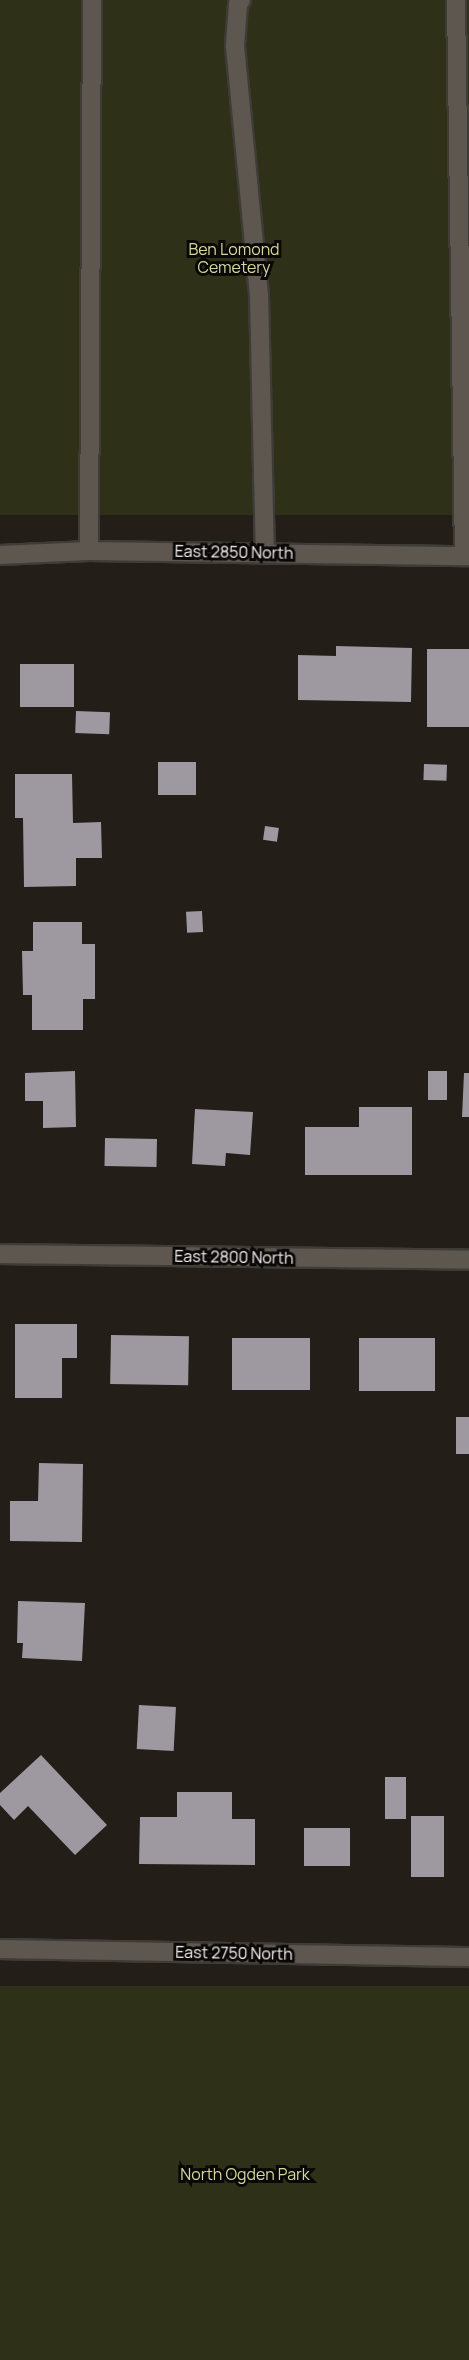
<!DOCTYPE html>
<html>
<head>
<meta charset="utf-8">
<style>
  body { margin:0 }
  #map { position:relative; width:469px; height:2360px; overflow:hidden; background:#231e18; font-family:Manrope,sans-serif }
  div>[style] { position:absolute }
  .green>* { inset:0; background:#2f3018; transform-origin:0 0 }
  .building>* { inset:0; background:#9e98a0; transform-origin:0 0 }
  .roads { filter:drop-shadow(2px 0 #3f3c38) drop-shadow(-2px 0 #3f3c38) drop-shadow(0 2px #3f3c38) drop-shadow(0 -2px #3f3c38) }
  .minor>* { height:18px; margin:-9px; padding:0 9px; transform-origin:9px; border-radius:9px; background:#5d5750 }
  span { translate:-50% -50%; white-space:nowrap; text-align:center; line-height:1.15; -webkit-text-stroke:6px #0a0806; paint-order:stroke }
  .park-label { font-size:16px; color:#d5d89a }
  .street-label { font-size:16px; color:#f6f3ef }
</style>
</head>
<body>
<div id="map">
  <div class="green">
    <div style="left:0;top:0;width:469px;height:515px"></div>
    <div style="left:0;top:1986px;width:469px;height:374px"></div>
  </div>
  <div class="building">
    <div style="clip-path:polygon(336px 646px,412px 648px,411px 702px,298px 700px,298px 655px,336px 656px)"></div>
    <div style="left:427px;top:649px;width:42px;height:78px"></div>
    <div style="left:20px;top:664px;width:54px;height:43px"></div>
    <div style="left:76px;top:711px;width:34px;height:22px;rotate:2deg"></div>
    <div style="left:158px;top:762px;width:38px;height:33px"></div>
    <div style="left:424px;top:764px;width:23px;height:16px;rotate:2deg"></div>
    <div style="clip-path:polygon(15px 774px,72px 774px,73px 823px,101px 822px,102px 858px,76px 858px,76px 886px,24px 887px,23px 818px,15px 818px)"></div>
    <div style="left:265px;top:826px;width:14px;height:14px;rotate:8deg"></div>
    <div style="left:202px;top:911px;width:21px;height:16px;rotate:87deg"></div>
    <div style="clip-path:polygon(33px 922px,82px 922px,82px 944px,95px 944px,95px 999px,83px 999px,83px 1030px,32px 1030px,32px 995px,23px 995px,22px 951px,33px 951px)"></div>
    <div style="clip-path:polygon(75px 1071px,76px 1127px,43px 1128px,43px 1101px,25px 1101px,25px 1073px)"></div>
    <div style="left:428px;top:1071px;width:19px;height:29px"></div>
    <div style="clip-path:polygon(464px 1073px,469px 1073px,469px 1117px,462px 1117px)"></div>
    <div style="clip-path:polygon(359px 1107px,412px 1107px,412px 1175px,305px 1175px,305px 1127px,359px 1127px)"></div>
    <div style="clip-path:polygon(195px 1109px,253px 1112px,250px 1155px,226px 1153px,225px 1166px,192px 1164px)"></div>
    <div style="left:105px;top:1138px;width:52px;height:28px;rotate:1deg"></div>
    <div style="clip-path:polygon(15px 1324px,77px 1324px,77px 1358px,62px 1358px,62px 1398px,15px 1398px)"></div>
    <div style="left:111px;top:1335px;width:78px;height:49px;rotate:1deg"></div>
    <div style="left:310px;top:1338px;width:52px;height:78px;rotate:90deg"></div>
    <div style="left:359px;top:1338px;width:76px;height:53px"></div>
    <div style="left:456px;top:1417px;width:13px;height:37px"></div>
    <div style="clip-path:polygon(39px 1463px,83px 1464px,82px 1542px,10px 1541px,10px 1501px,38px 1501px)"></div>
    <div style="clip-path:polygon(18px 1601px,85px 1603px,82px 1661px,22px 1658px,23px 1643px,17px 1643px)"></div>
    <div style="left:139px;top:1705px;width:37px;height:44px;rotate:3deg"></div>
    <div style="clip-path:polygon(41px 1755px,107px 1825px,75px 1855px,28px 1806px,14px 1820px,0 1805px,0 1793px)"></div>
    <div style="left:385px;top:1777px;width:21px;height:42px"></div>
    <div style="clip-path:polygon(177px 1792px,232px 1792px,232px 1819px,255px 1819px,255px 1865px,139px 1864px,140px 1817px,177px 1817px)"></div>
    <div style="left:411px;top:1816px;width:33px;height:61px"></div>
    <div style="left:350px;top:1828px;width:38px;height:46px;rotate:90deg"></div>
  </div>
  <div class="roads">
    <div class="minor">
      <div style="left:241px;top:0;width:5px;rotate:127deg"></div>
      <div style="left:238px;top:4px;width:42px;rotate:94.1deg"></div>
      <div style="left:235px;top:46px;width:250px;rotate:84.5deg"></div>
      <div style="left:259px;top:295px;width:258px;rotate:88.7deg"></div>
      <div style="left:456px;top:0;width:556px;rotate:89.18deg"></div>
      <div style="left:89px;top:551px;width:551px;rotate:-89.69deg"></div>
      <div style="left:0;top:555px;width:89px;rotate:-2.6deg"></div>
      <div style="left:89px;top:551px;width:380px;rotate:0.8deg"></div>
      <div style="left:0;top:1254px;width:469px;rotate:0.7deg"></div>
      <div style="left:0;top:1949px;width:469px;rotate:1deg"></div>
    </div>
  </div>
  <div class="park-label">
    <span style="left:234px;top:258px">Ben Lomond<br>Cemetery</span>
    <span style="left:245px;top:2174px">North Ogden Park</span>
  </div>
  <div class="street-label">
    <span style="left:234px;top:552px;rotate:1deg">East 2850 North</span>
    <span style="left:234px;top:1257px;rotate:1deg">East 2800 North</span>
    <span style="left:234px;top:1953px;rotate:1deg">East 2750 North</span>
  </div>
</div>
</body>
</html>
